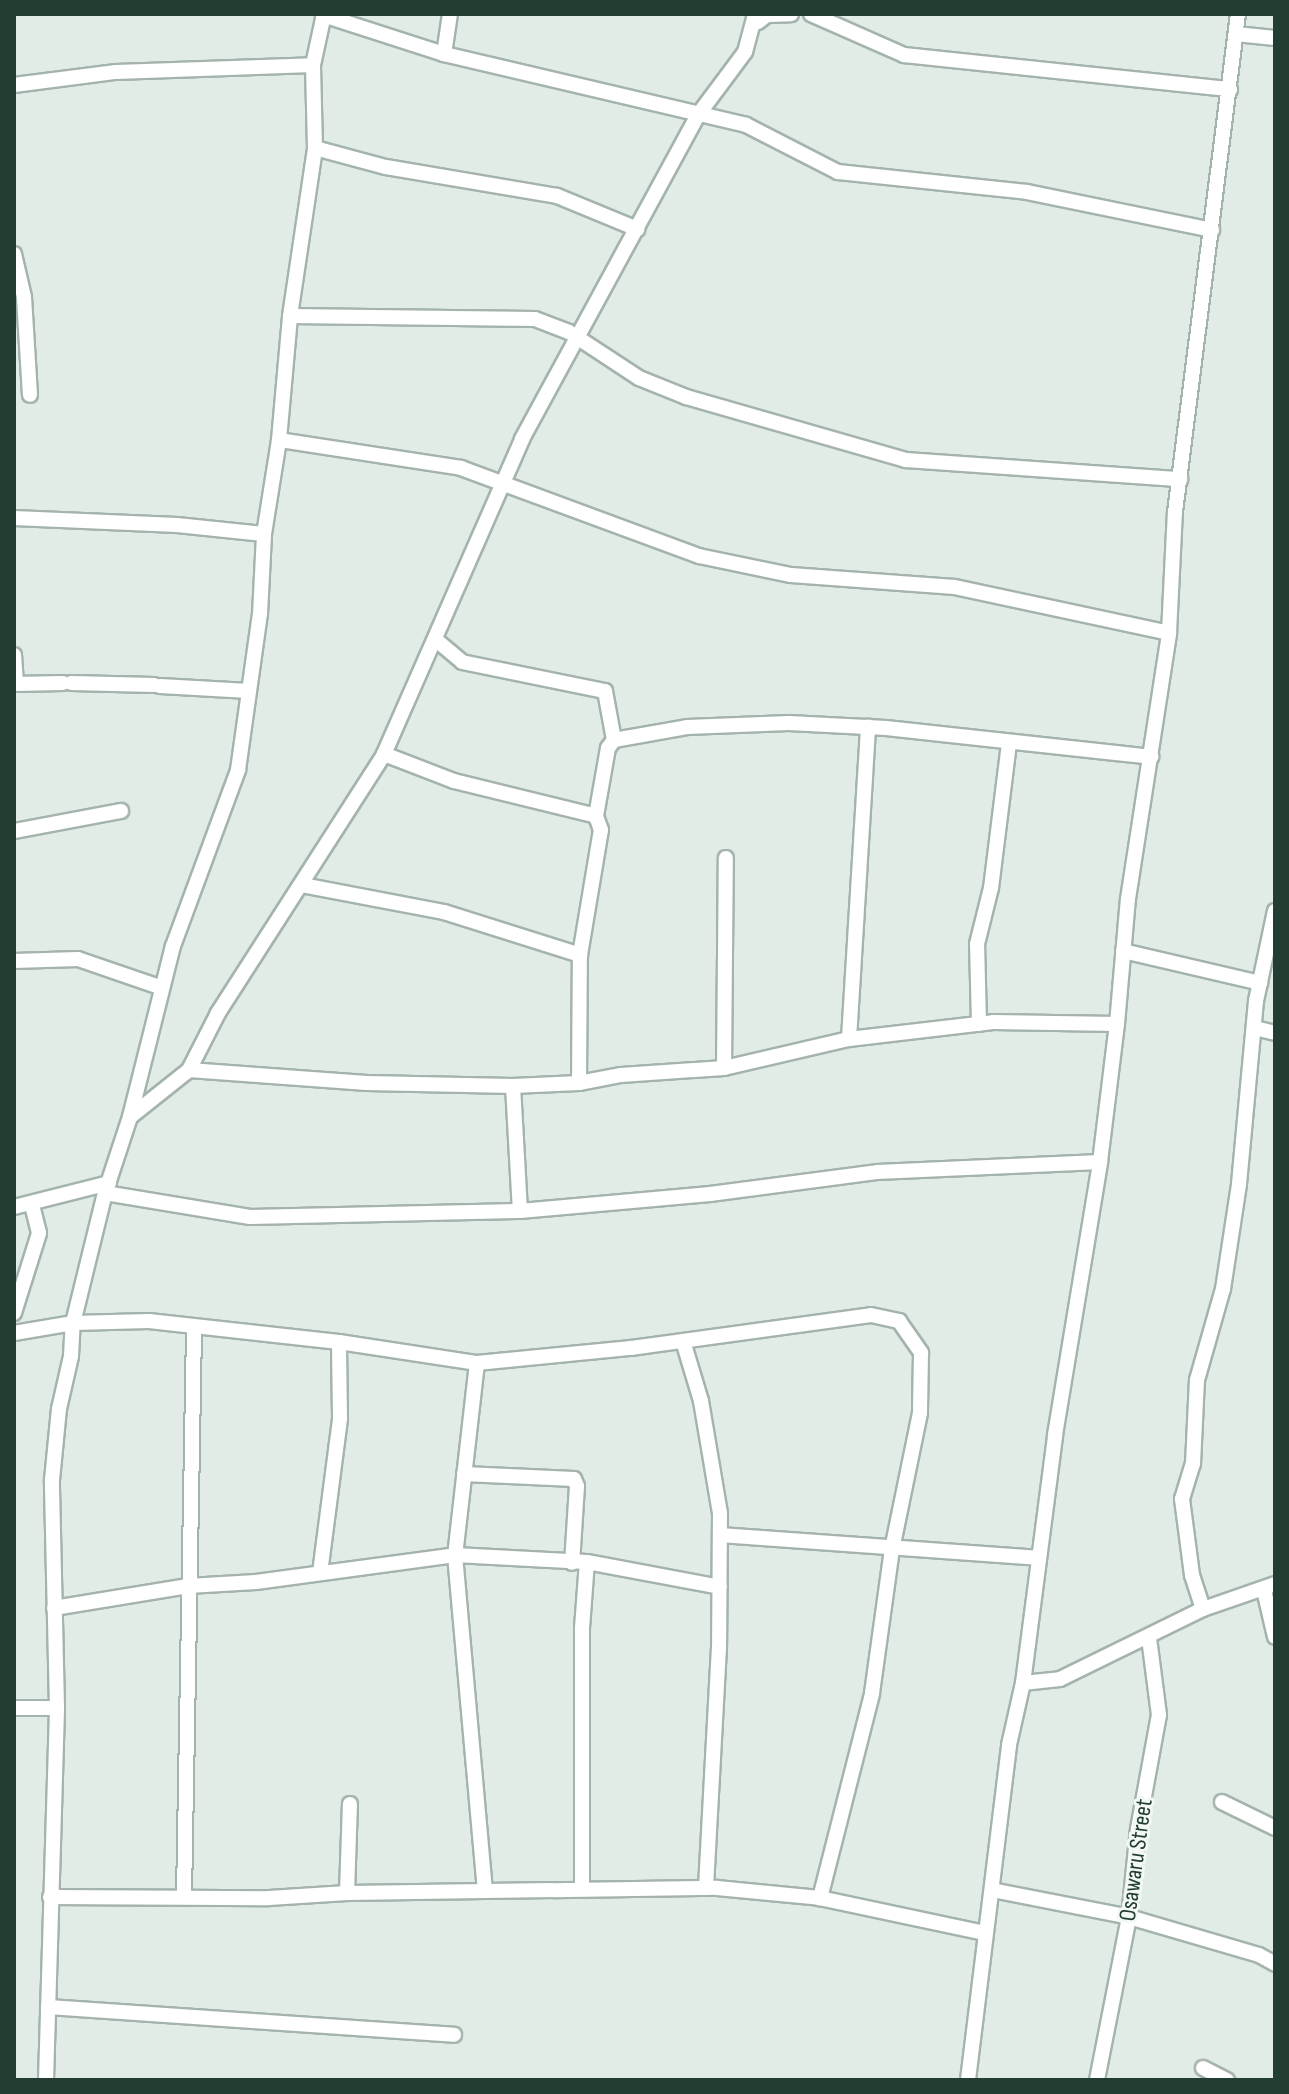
<!DOCTYPE html>
<html>
<head>
<meta charset="utf-8">
<style>
  body { margin:0 }
  #map { position:relative; width:1289px; height:2094px; overflow:hidden; background:#e1ece6; font-family:"Sofia Sans Condensed",sans-serif }
  div>[style] { position:absolute }
  .roads { filter:drop-shadow(2px 0 #a4b4ac) drop-shadow(-2px 0 #a4b4ac) drop-shadow(0 2px #a4b4ac) drop-shadow(0 -2px #a4b4ac) }
  .minor>* { height:14px; margin:-7px; padding:0 7px; transform-origin:7px; border-radius:7px; background:#fff }
  span { translate:-50% -50%; white-space:nowrap; text-align:center; line-height:1.15; -webkit-text-stroke:6px #f2f8f4; paint-order:stroke }
  .street-label { font-size:24px; color:#223d32 }
  .frame { position:absolute; inset:0; border:16px solid #223d32; pointer-events:none }
</style>
</head>
<body>
<div id="map">
  <div class="roads">
    <div class="minor">
      <div style="left:811px;top:14px;width:102px;rotate:23.8deg"></div>
      <div style="left:904px;top:55px;width:328px;rotate:6deg"></div>
      <div style="left:323px;top:15px;width:127px;rotate:17.9deg"></div>
      <div style="left:444px;top:54px;width:310px;rotate:13.2deg"></div>
      <div style="left:746px;top:125px;width:103px;rotate:27.1deg"></div>
      <div style="left:838px;top:172px;width:190px;rotate:6deg"></div>
      <div style="left:1027px;top:192px;width:189px;rotate:11.6deg"></div>
      <div style="left:756px;top:17px;width:5px;rotate:68deg"></div>
      <div style="left:758px;top:22px;width:11px;rotate:-38deg"></div>
      <div style="left:767px;top:15px;width:24px;rotate:-2deg"></div>
      <div style="left:1236px;top:34px;width:39px;rotate:6deg"></div>
      <div style="left:444px;top:54px;width:40px;rotate:-81.5deg"></div>
      <div style="left:14px;top:85px;width:103px;rotate:-7.3deg"></div>
      <div style="left:116px;top:72px;width:197px;rotate:-2deg"></div>
      <div style="left:315px;top:148px;width:73px;rotate:15deg"></div>
      <div style="left:386px;top:167px;width:173px;rotate:9.6deg"></div>
      <div style="left:557px;top:196px;width:87px;rotate:22.4deg"></div>
      <div style="left:14px;top:254px;width:44px;rotate:76.9deg"></div>
      <div style="left:24px;top:297px;width:98px;rotate:86.5deg"></div>
      <div style="left:290px;top:316px;width:245px;rotate:0.7deg"></div>
      <div style="left:535px;top:319px;width:36px;rotate:21deg"></div>
      <div style="left:569px;top:332px;width:84px;rotate:33.3deg"></div>
      <div style="left:639px;top:378px;width:51px;rotate:22deg"></div>
      <div style="left:686px;top:397px;width:229px;rotate:16deg"></div>
      <div style="left:906px;top:460px;width:275px;rotate:4deg"></div>
      <div style="left:279px;top:440px;width:184px;rotate:8.7deg"></div>
      <div style="left:461px;top:468px;width:254px;rotate:20.3deg"></div>
      <div style="left:699px;top:556px;width:94px;rotate:11.7deg"></div>
      <div style="left:791px;top:575px;width:164px;rotate:4.2deg"></div>
      <div style="left:955px;top:587px;width:219px;rotate:12.1deg"></div>
      <div style="left:14px;top:518px;width:163px;rotate:2.5deg"></div>
      <div style="left:177px;top:525px;width:87px;rotate:5.9deg"></div>
      <div style="left:435px;top:639px;width:35px;rotate:40deg"></div>
      <div style="left:462px;top:662px;width:146px;rotate:11.5deg"></div>
      <div style="left:605px;top:691px;width:50px;rotate:79.6deg"></div>
      <div style="left:14px;top:655px;width:28px;rotate:86deg"></div>
      <div style="left:71px;top:683px;width:83px;rotate:1.4deg"></div>
      <div style="left:14px;top:684px;width:49px;rotate:-1.2deg"></div>
      <div style="left:160px;top:686px;width:89px;rotate:3.2deg"></div>
      <div style="left:384px;top:754px;width:75px;rotate:21.1deg"></div>
      <div style="left:454px;top:781px;width:146px;rotate:13.8deg"></div>
      <div style="left:14px;top:831px;width:109px;rotate:-10.6deg"></div>
      <div style="left:302px;top:885px;width:145px;rotate:10.8deg"></div>
      <div style="left:444px;top:912px;width:143px;rotate:17.5deg"></div>
      <div style="left:1123px;top:951px;width:141px;rotate:13.1deg"></div>
      <div style="left:14px;top:961px;width:64px;rotate:-1.8deg"></div>
      <div style="left:78px;top:959px;width:89px;rotate:19deg"></div>
      <div style="left:979px;top:1024px;width:80px;rotate:-91.4deg"></div>
      <div style="left:977px;top:944px;width:58px;rotate:-76deg"></div>
      <div style="left:991px;top:888px;width:145px;rotate:-82.9deg"></div>
      <div style="left:1255px;top:1028px;width:21px;rotate:14deg"></div>
      <div style="left:849px;top:1039px;width:313px;rotate:-86.5deg"></div>
      <div style="left:724px;top:1068px;width:210px;rotate:-89.5deg"></div>
      <div style="left:189px;top:1070px;width:178px;rotate:4.2deg"></div>
      <div style="left:367px;top:1083px;width:146px;rotate:1.2deg"></div>
      <div style="left:513px;top:1086px;width:66px;rotate:-2.6deg"></div>
      <div style="left:579px;top:1083px;width:43px;rotate:-10.8deg"></div>
      <div style="left:621px;top:1075px;width:103px;rotate:-3.9deg"></div>
      <div style="left:724px;top:1068px;width:128px;rotate:-13.1deg"></div>
      <div style="left:849px;top:1039px;width:145px;rotate:-6.7deg"></div>
      <div style="left:993px;top:1022px;width:124px;rotate:0.9deg"></div>
      <div style="left:579px;top:1083px;width:128px;rotate:-89.6deg"></div>
      <div style="left:580px;top:955px;width:127px;rotate:-80.5deg"></div>
      <div style="left:601px;top:830px;width:15px;rotate:-110deg"></div>
      <div style="left:596px;top:816px;width:69px;rotate:-80deg"></div>
      <div style="left:608px;top:748px;width:10px;rotate:-53deg"></div>
      <div style="left:614px;top:740px;width:74px;rotate:-10.1deg"></div>
      <div style="left:687px;top:727px;width:102px;rotate:-2.2deg"></div>
      <div style="left:789px;top:723px;width:97px;rotate:3deg"></div>
      <div style="left:886px;top:728px;width:267px;rotate:6.2deg"></div>
      <div style="left:513px;top:1086px;width:125px;rotate:86.8deg"></div>
      <div style="left:130px;top:1117px;width:75px;rotate:-38.5deg"></div>
      <div style="left:189px;top:1070px;width:64px;rotate:-63deg"></div>
      <div style="left:218px;top:1013px;width:308px;rotate:-57.3deg"></div>
      <div style="left:384px;top:754px;width:344px;rotate:-66.3deg"></div>
      <div style="left:522px;top:439px;width:369px;rotate:-61.5deg"></div>
      <div style="left:698px;top:115px;width:79px;rotate:-53.3deg"></div>
      <div style="left:745px;top:52px;width:39px;rotate:-75deg"></div>
      <div style="left:105px;top:1193px;width:147px;rotate:9.4deg"></div>
      <div style="left:250px;top:1217px;width:270px;rotate:-1.3deg"></div>
      <div style="left:520px;top:1211px;width:191px;rotate:-5.1deg"></div>
      <div style="left:710px;top:1194px;width:168px;rotate:-7.5deg"></div>
      <div style="left:877px;top:1172px;width:223px;rotate:-2.6deg"></div>
      <div style="left:14px;top:1207px;width:98px;rotate:-14.2deg"></div>
      <div style="left:14px;top:1313px;width:84px;rotate:-72.6deg"></div>
      <div style="left:39px;top:1233px;width:30px;rotate:-104deg"></div>
      <div style="left:14px;top:1333px;width:60px;rotate:-9.6deg"></div>
      <div style="left:73px;top:1323px;width:76px;rotate:-1.5deg"></div>
      <div style="left:149px;top:1321px;width:191px;rotate:6.3deg"></div>
      <div style="left:339px;top:1342px;width:140px;rotate:8.7deg"></div>
      <div style="left:477px;top:1363px;width:155px;rotate:-5.6deg"></div>
      <div style="left:631px;top:1348px;width:242px;rotate:-7.8deg"></div>
      <div style="left:871px;top:1315px;width:29px;rotate:12deg"></div>
      <div style="left:899px;top:1321px;width:39px;rotate:55deg"></div>
      <div style="left:921px;top:1353px;width:60px;rotate:91deg"></div>
      <div style="left:920px;top:1413px;width:139px;rotate:101.6deg"></div>
      <div style="left:892px;top:1549px;width:146px;rotate:97.9deg"></div>
      <div style="left:872px;top:1694px;width:211px;rotate:104.3deg"></div>
      <div style="left:683px;top:1341px;width:63px;rotate:73.3deg"></div>
      <div style="left:701px;top:1401px;width:114px;rotate:80.4deg"></div>
      <div style="left:720px;top:1513px;width:134px;rotate:90.4deg"></div>
      <div style="left:719px;top:1647px;width:241px;rotate:93.1deg"></div>
      <div style="left:477px;top:1363px;width:193px;rotate:96.5deg"></div>
      <div style="left:455px;top:1555px;width:337px;rotate:84.9deg"></div>
      <div style="left:464px;top:1474px;width:110px;rotate:2.6deg"></div>
      <div style="left:574px;top:1479px;width:8px;rotate:67deg"></div>
      <div style="left:577px;top:1486px;width:77px;rotate:93.7deg"></div>
      <div style="left:720px;top:1535px;width:318px;rotate:4.1deg"></div>
      <div style="left:320px;top:1573px;width:156px;rotate:-82.6deg"></div>
      <div style="left:340px;top:1418px;width:76px;rotate:-90.8deg"></div>
      <div style="left:1264px;top:1590px;width:48px;rotate:76.8deg"></div>
      <div style="left:54px;top:1608px;width:136px;rotate:-9.3deg"></div>
      <div style="left:188px;top:1586px;width:68px;rotate:-3.4deg"></div>
      <div style="left:256px;top:1582px;width:201px;rotate:-7.7deg"></div>
      <div style="left:455px;top:1555px;width:132px;rotate:3deg"></div>
      <div style="left:587px;top:1562px;width:135px;rotate:10.6deg"></div>
      <div style="left:1203px;top:1609px;width:36px;rotate:-108deg"></div>
      <div style="left:1192px;top:1575px;width:77px;rotate:-97.5deg"></div>
      <div style="left:1182px;top:1499px;width:37px;rotate:-73deg"></div>
      <div style="left:1193px;top:1464px;width:84px;rotate:-87.3deg"></div>
      <div style="left:1197px;top:1380px;width:95px;rotate:-74.1deg"></div>
      <div style="left:1223px;top:1289px;width:106px;rotate:-81.3deg"></div>
      <div style="left:1239px;top:1184px;width:184px;rotate:-84.7deg"></div>
      <div style="left:1256px;top:1001px;width:92px;rotate:-78.1deg"></div>
      <div style="left:1023px;top:1683px;width:37px;rotate:-6deg"></div>
      <div style="left:1060px;top:1679px;width:159px;rotate:-26.1deg"></div>
      <div style="left:1203px;top:1609px;width:76px;rotate:-19.1deg"></div>
      <div style="left:14px;top:1708px;width:43px"></div>
      <div style="left:1222px;top:1802px;width:59px;rotate:26.1deg"></div>
      <div style="left:582px;top:1889px;width:261px;rotate:-90deg"></div>
      <div style="left:582px;top:1628px;width:66px;rotate:-85.7deg"></div>
      <div style="left:992px;top:1890px;width:140px;rotate:11.1deg"></div>
      <div style="left:1129px;top:1917px;width:135px;rotate:16.3deg"></div>
      <div style="left:1259px;top:1955px;width:18px;rotate:29deg"></div>
      <div style="left:347px;top:1893px;width:89px;rotate:-88.1deg"></div>
      <div style="left:50px;top:1897px;width:219px;rotate:0.3deg"></div>
      <div style="left:269px;top:1898px;width:78px;rotate:-3.7deg"></div>
      <div style="left:347px;top:1893px;width:370px;rotate:-0.8deg"></div>
      <div style="left:717px;top:1888px;width:103px;rotate:5.5deg"></div>
      <div style="left:820px;top:1898px;width:168px;rotate:12deg"></div>
      <div style="left:184px;top:1897px;width:570px;rotate:-88.99deg"></div>
      <div style="left:48px;top:2007px;width:407px;rotate:3.9deg"></div>
      <div style="left:1203px;top:2068px;width:27px;rotate:27deg"></div>
      <div style="left:46px;top:2080px;width:372px;rotate:-88.3deg"></div>
      <div style="left:57px;top:1708px;width:228px;rotate:-91.3deg"></div>
      <div style="left:52px;top:1480px;width:71px;rotate:-84.4deg"></div>
      <div style="left:59px;top:1409px;width:54px;rotate:-77.2deg"></div>
      <div style="left:71px;top:1356px;width:33px;rotate:-87deg"></div>
      <div style="left:73px;top:1323px;width:134px;rotate:-76.2deg"></div>
      <div style="left:105px;top:1193px;width:80px;rotate:-71.8deg"></div>
      <div style="left:130px;top:1117px;width:176px;rotate:-75.9deg"></div>
      <div style="left:173px;top:946px;width:188px;rotate:-69.7deg"></div>
      <div style="left:238px;top:770px;width:158px;rotate:-82deg"></div>
      <div style="left:260px;top:614px;width:80px;rotate:-87.1deg"></div>
      <div style="left:264px;top:534px;width:95px;rotate:-80.9deg"></div>
      <div style="left:279px;top:440px;width:124px;rotate:-84.9deg"></div>
      <div style="left:290px;top:316px;width:170px;rotate:-81.5deg"></div>
      <div style="left:315px;top:148px;width:83px;rotate:-91.4deg"></div>
      <div style="left:313px;top:65px;width:52px;rotate:-77.8deg"></div>
      <div style="left:968px;top:2080px;width:337px;rotate:-83deg"></div>
      <div style="left:1009px;top:1745px;width:64px;rotate:-77.3deg"></div>
      <div style="left:1023px;top:1683px;width:250px;rotate:-82.6deg"></div>
      <div style="left:1055px;top:1435px;width:277px;rotate:-80.6deg"></div>
      <div style="left:1100px;top:1162px;width:139px;rotate:-83deg"></div>
      <div style="left:1117px;top:1024px;width:125px;rotate:-85deg"></div>
      <div style="left:1128px;top:899px;width:269px;rotate:-81.2deg"></div>
      <div style="left:1169px;top:633px;width:121px;rotate:-87.2deg"></div>
      <div style="left:1175px;top:512px;width:502px;rotate:-82.79deg"></div>
      <div style="left:1097px;top:2080px;width:166px;rotate:-78.9deg"></div>
      <div style="left:1129px;top:1917px;width:88px;rotate:-84.2deg"></div>
      <div style="left:1138px;top:1829px;width:116px;rotate:-79.6deg"></div>
      <div style="left:1159px;top:1715px;width:78px;rotate:-97.4deg"></div>
    </div>
  </div>
  <div class="street-label">
    <span style="left:1136px;top:1860px;rotate:-82deg">Osawaru Street</span>
  </div>
  <div class="frame"></div>
</div>
</body>
</html>
